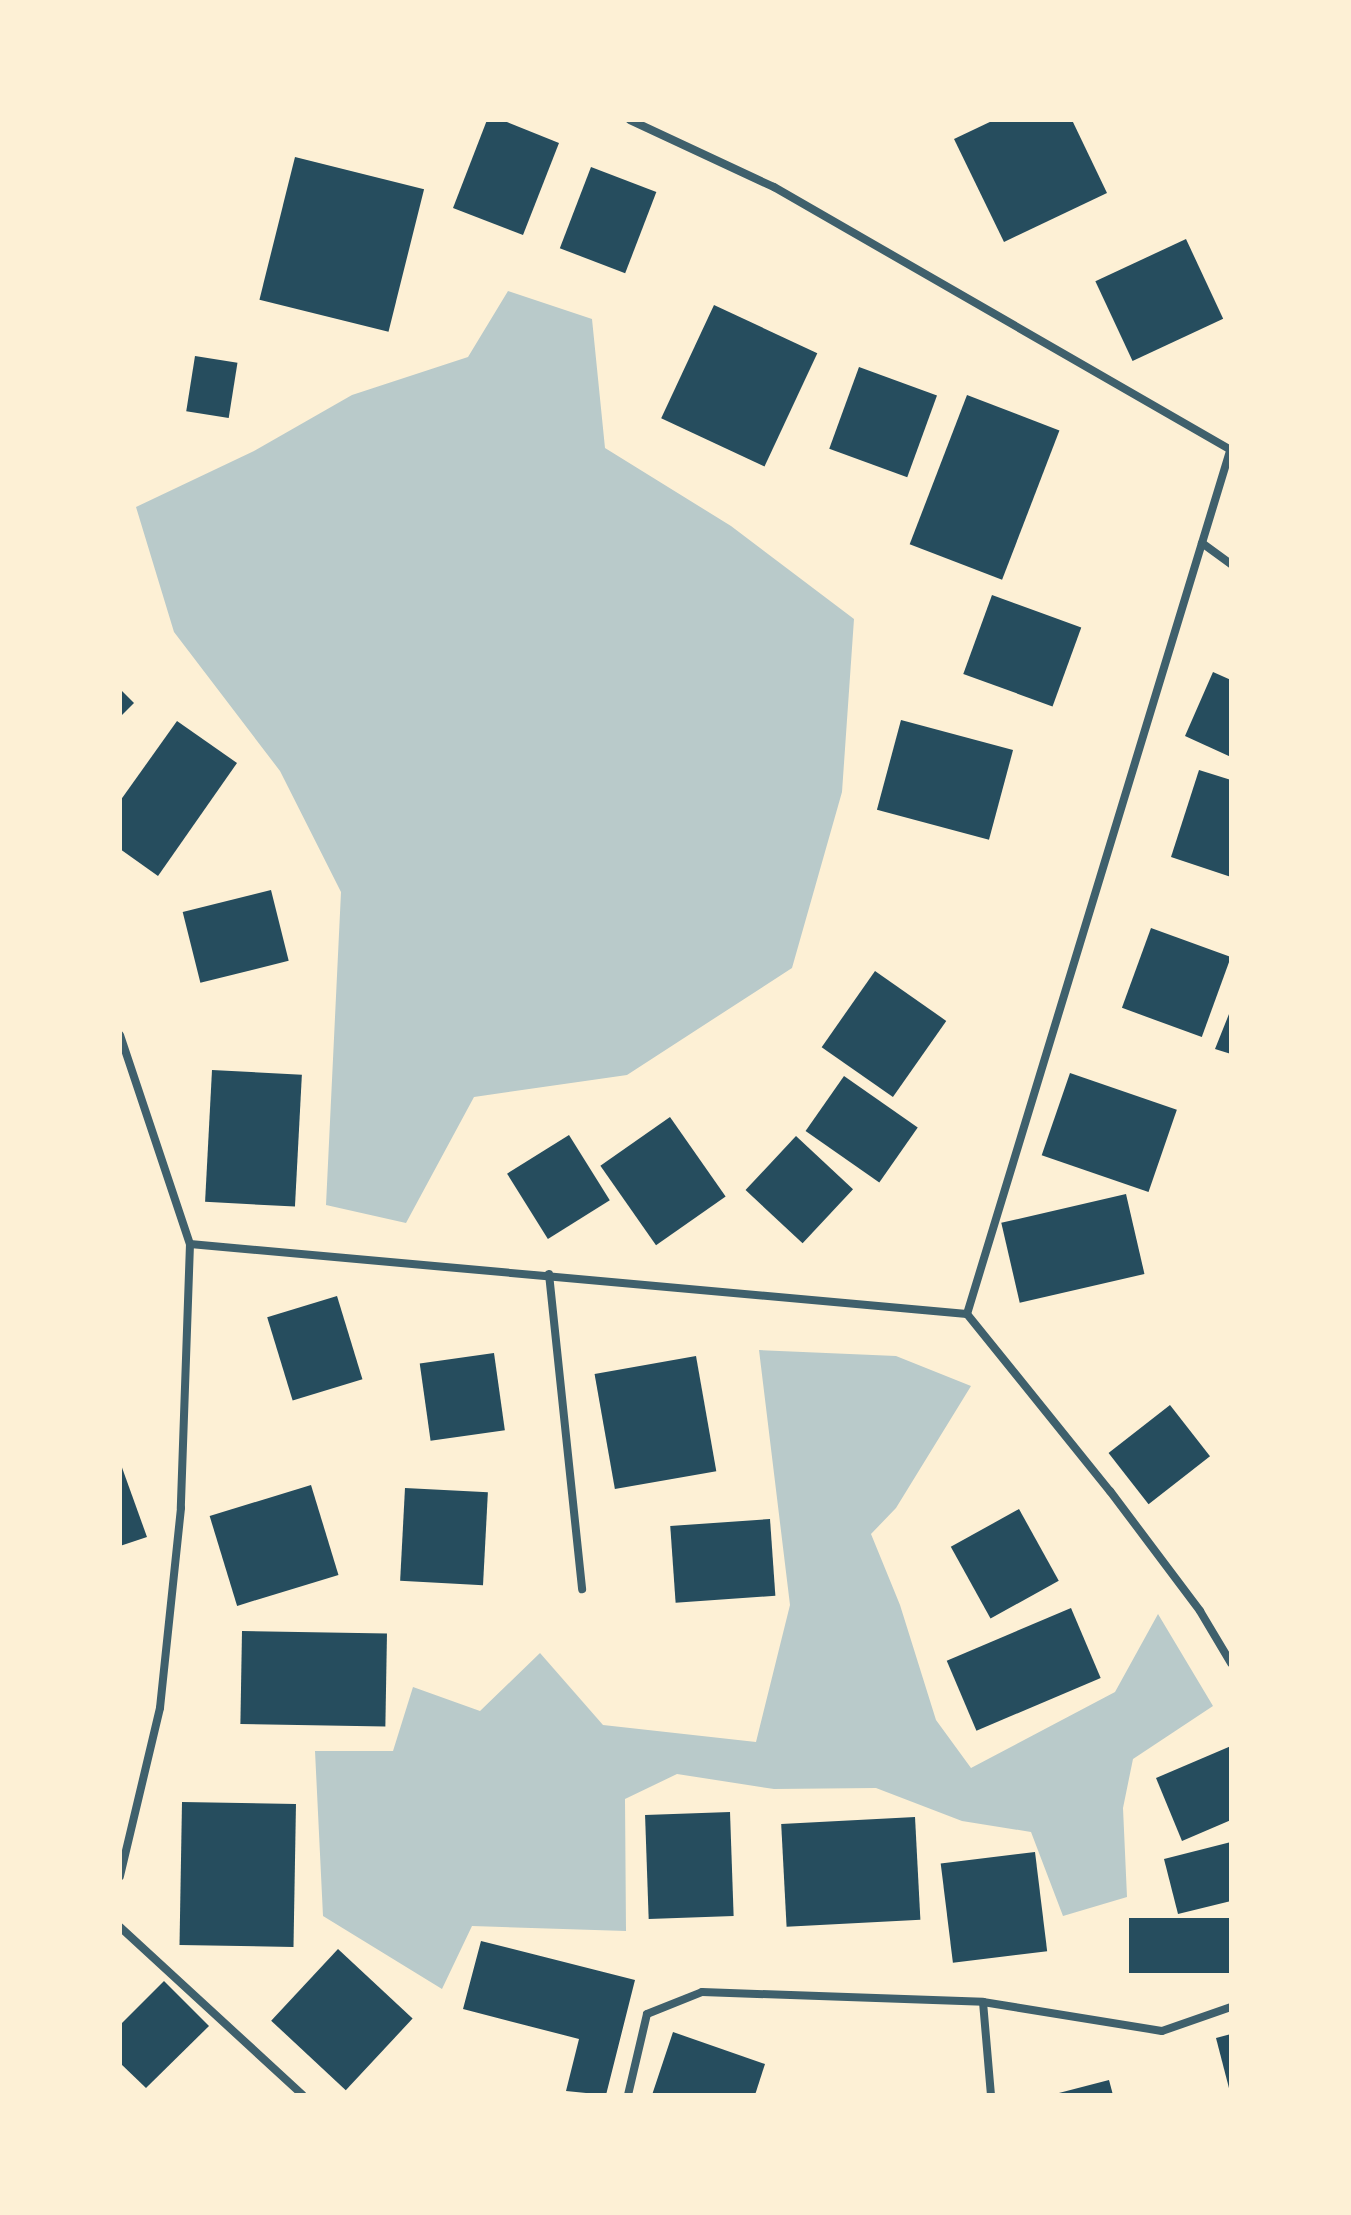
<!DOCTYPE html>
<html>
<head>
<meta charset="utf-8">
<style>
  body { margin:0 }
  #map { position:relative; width:1351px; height:2215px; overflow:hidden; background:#fdf0d5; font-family:"Golos Text",sans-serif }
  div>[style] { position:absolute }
  .green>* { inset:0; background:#b9caca }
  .building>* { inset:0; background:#264d5e; transform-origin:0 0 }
  .minor>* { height:8px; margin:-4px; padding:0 4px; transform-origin:4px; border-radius:4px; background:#3f606c }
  span { translate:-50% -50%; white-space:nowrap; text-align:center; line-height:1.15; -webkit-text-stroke:6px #fdf0d5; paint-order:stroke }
  .frame { position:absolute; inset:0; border:122px solid #fdf0d5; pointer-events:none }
</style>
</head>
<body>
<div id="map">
  <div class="green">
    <div style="clip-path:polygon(508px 291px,592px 319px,605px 448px,731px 526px,854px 619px,842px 792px,792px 968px,627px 1075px,474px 1097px,406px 1223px,326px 1205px,341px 892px,280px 771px,174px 632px,136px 507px,254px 451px,352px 395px,468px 357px)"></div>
    <div style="clip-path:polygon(759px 1350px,896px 1356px,971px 1386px,896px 1508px,871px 1534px,900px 1605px,936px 1720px,971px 1768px,1115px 1692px,1158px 1614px,1213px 1706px,1133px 1759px,1123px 1808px,1127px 1897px,1063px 1916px,1031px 1832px,962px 1821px,876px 1788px,774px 1789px,677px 1774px,625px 1799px,626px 1931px,472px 1926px,442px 1989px,323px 1916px,315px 1751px,393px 1751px,413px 1687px,480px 1711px,540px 1653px,603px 1725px,756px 1742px,790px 1605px)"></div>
  </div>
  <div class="building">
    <div style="clip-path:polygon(487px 120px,502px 120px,559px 143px,523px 235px,453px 208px)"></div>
    <div style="clip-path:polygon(994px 120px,1072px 120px,1107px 193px,1004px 242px,954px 139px)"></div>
    <div style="left:295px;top:157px;width:133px;height:147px;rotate:14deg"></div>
    <div style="left:591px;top:167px;width:70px;height:87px;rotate:21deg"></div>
    <div style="left:1186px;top:239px;width:88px;height:100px;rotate:65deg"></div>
    <div style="left:714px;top:305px;width:114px;height:125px;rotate:25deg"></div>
    <div style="left:195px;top:356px;width:43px;height:56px;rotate:9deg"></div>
    <div style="left:859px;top:367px;width:83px;height:87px;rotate:20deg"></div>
    <div style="left:967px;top:395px;width:99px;height:160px;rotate:21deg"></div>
    <div style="left:992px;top:595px;width:95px;height:84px;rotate:20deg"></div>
    <div style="clip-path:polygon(1213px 672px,1231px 680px,1231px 757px,1185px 736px)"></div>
    <div style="clip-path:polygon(120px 689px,134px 703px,120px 717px)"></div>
    <div style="left:901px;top:720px;width:116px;height:93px;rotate:15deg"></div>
    <div style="clip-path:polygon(177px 721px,237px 763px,158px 876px,120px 849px,120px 801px)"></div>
    <div style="clip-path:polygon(1199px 770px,1231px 780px,1231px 877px,1171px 857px)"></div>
    <div style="left:271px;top:890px;width:73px;height:91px;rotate:76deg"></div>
    <div style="left:1151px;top:928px;width:85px;height:85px;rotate:20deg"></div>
    <div style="left:875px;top:971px;width:87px;height:93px;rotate:35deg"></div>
    <div style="clip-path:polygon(1231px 1009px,1231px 1054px,1215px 1049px)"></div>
    <div style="left:212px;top:1070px;width:90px;height:132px;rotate:3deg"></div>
    <div style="left:1070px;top:1073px;width:113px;height:87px;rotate:19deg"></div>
    <div style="left:844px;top:1076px;width:90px;height:67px;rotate:35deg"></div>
    <div style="left:670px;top:1117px;width:97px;height:85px;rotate:55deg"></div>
    <div style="left:569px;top:1135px;width:77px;height:73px;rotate:58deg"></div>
    <div style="left:796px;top:1136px;width:78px;height:74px;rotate:43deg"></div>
    <div style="left:1126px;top:1194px;width:82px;height:128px;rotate:77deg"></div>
    <div style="left:337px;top:1296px;width:87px;height:73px;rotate:73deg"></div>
    <div style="left:494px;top:1353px;width:78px;height:75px;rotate:82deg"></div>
    <div style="left:696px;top:1356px;width:117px;height:103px;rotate:80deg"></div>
    <div style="left:1170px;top:1405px;width:65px;height:78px;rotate:52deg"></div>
    <div style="clip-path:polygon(120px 1462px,147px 1537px,120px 1546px)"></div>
    <div style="left:311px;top:1485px;width:94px;height:106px;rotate:73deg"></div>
    <div style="left:405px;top:1488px;width:83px;height:93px;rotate:3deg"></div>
    <div style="left:1019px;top:1509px;width:82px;height:78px;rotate:61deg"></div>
    <div style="left:770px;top:1519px;width:77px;height:100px;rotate:86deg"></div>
    <div style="left:1071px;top:1608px;width:76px;height:135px;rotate:67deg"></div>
    <div style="left:242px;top:1631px;width:145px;height:93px;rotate:1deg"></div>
    <div style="clip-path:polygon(1231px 1746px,1231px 1820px,1182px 1841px,1156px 1778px)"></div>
    <div style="left:182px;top:1802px;width:114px;height:143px;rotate:1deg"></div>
    <div style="left:730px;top:1812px;width:104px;height:85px;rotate:88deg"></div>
    <div style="left:915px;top:1817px;width:103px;height:134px;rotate:87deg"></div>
    <div style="clip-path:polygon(1231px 1842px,1231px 1901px,1178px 1914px,1164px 1859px)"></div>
    <div style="left:1035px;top:1852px;width:100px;height:95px;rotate:83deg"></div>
    <div style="left:1231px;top:1918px;width:55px;height:102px;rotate:90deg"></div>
    <div style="clip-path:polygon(481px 1941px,635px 1980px,606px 2095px,566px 2091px,579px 2039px,463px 2009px)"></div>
    <div style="left:338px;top:1949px;width:102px;height:98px;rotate:43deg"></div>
    <div style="clip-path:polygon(164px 1981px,209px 2026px,146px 2088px,120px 2063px,120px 2025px)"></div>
    <div style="clip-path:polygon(673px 2032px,765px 2064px,755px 2095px,652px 2095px)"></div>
    <div style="clip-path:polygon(1231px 2034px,1231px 2091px,1230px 2092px,1216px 2038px)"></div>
    <div style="clip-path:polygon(1109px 2080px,1113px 2095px,1055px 2095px,1055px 2094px)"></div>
  </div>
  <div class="minor">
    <div style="left:630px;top:120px;width:159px;rotate:25deg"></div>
    <div style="left:774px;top:187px;width:527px;rotate:29.92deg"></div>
    <div style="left:1202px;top:543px;width:36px;rotate:36deg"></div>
    <div style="left:120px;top:1035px;width:220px;rotate:71.5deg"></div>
    <div style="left:190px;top:1244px;width:264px;rotate:92deg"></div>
    <div style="left:181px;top:1508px;width:201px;rotate:96deg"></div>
    <div style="left:160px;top:1708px;width:173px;rotate:103.4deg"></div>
    <div style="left:190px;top:1244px;width:780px;rotate:5.15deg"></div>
    <div style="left:967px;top:1314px;width:228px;rotate:51.1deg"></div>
    <div style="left:1110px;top:1491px;width:150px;rotate:53.1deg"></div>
    <div style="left:1200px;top:1611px;width:61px;rotate:59.2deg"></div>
    <div style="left:549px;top:1274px;width:317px;rotate:84deg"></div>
    <div style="left:967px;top:1314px;width:902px;rotate:-73.05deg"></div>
    <div style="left:120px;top:1927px;width:248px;rotate:42.6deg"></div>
    <div style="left:983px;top:2002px;width:93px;rotate:85.1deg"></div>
    <div style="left:628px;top:2095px;width:83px;rotate:-76.8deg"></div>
    <div style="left:647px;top:2014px;width:59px;rotate:-21.8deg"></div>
    <div style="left:702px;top:1992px;width:281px;rotate:2deg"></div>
    <div style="left:983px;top:2002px;width:181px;rotate:9.2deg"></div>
    <div style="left:1162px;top:2031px;width:73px;rotate:-19.2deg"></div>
  </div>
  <div class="frame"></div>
</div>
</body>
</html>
